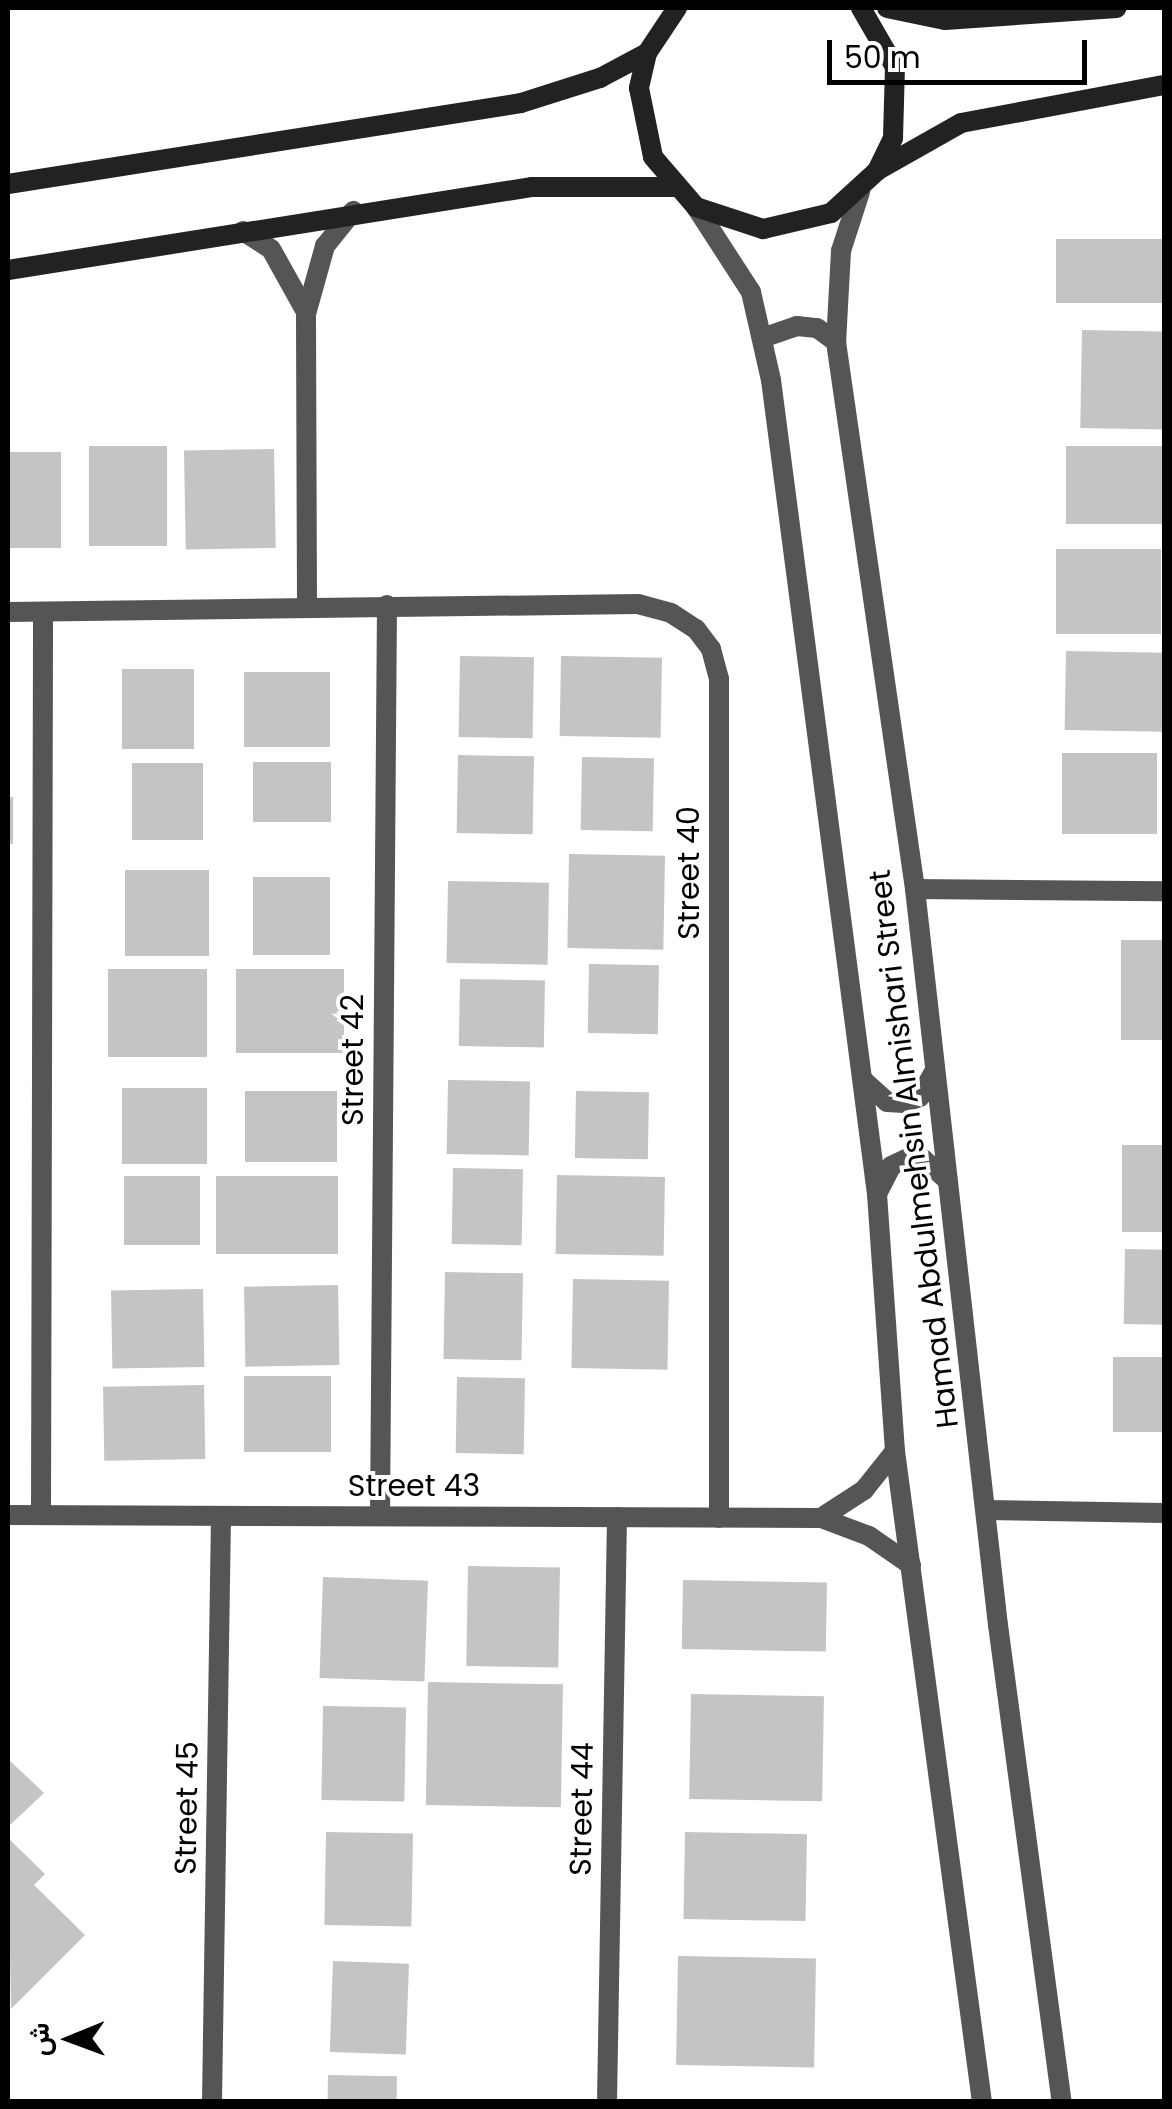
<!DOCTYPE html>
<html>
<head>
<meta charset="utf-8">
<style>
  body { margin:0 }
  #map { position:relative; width:1172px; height:2109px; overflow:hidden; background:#fff; font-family:Poppins,Vazirmatn,sans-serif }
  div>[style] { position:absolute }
  .building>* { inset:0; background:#c4c4c4; transform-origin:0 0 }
  .street>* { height:20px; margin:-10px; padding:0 10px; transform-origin:10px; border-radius:10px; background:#555 }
  .secondary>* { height:20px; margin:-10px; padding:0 10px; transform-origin:10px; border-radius:10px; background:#222 }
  span { translate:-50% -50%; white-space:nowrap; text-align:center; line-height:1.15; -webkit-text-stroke:8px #fff; paint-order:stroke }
  .street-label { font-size:30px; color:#000 }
  .frame { position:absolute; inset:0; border:10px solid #000; pointer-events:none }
  .north { position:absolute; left:20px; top:1989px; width:100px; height:100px; -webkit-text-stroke:8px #fff; paint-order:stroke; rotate:269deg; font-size:28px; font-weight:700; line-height:40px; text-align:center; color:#000 }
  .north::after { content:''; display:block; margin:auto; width:35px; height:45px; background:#000; clip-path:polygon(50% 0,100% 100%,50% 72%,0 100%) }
  .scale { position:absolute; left:827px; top:40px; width:260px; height:45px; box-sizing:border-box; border:5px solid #000; border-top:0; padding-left:12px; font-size:30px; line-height:35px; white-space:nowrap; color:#000; -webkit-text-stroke:8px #fff; paint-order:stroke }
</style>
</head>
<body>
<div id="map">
  <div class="building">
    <div style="left:1056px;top:239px;width:108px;height:64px"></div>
    <div style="left:1082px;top:330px;width:82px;height:98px;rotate:1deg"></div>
    <div style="left:167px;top:446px;width:100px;height:78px;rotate:90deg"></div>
    <div style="left:1066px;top:446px;width:98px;height:78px"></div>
    <div style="left:274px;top:449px;width:99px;height:90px;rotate:89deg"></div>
    <div style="left:61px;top:452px;width:96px;height:53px;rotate:90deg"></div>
    <div style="left:1056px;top:549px;width:105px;height:85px"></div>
    <div style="left:1066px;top:651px;width:98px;height:79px;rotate:1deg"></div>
    <div style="left:460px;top:656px;width:74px;height:81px;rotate:1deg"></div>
    <div style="left:561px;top:656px;width:101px;height:80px;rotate:1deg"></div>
    <div style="left:122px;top:669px;width:72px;height:80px"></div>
    <div style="left:244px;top:672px;width:86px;height:75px"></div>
    <div style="left:1062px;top:753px;width:95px;height:81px"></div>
    <div style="left:458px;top:755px;width:76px;height:78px;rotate:1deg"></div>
    <div style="left:582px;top:757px;width:72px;height:73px;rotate:1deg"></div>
    <div style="left:331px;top:762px;width:60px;height:78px;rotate:90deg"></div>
    <div style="left:132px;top:763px;width:71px;height:77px"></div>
    <div style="left:8px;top:797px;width:5px;height:47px"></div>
    <div style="left:569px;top:854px;width:96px;height:94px;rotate:1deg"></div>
    <div style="left:125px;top:870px;width:84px;height:86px"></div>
    <div style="left:253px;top:877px;width:77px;height:78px"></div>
    <div style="left:448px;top:881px;width:101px;height:82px;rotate:1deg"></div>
    <div style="left:1121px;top:940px;width:43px;height:100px"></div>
    <div style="left:589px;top:964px;width:70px;height:69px;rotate:1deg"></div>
    <div style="left:207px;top:969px;width:88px;height:99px;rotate:90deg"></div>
    <div style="left:344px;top:969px;width:84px;height:108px;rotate:90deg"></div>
    <div style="left:460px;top:979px;width:85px;height:67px;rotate:1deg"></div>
    <div style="left:448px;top:1080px;width:82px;height:74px;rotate:1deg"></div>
    <div style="left:122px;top:1088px;width:85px;height:76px"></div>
    <div style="left:337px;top:1091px;width:71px;height:92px;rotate:90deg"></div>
    <div style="left:576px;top:1091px;width:73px;height:67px;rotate:1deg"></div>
    <div style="left:1122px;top:1145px;width:42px;height:87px"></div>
    <div style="left:453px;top:1168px;width:70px;height:76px;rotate:1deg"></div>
    <div style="left:557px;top:1175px;width:108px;height:79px;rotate:1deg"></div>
    <div style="left:124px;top:1176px;width:76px;height:69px"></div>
    <div style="left:338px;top:1176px;width:78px;height:122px;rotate:90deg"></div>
    <div style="left:1125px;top:1249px;width:39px;height:75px;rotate:1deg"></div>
    <div style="left:445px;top:1272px;width:78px;height:87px;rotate:1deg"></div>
    <div style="left:573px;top:1279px;width:96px;height:89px;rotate:1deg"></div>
    <div style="left:338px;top:1285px;width:80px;height:94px;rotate:89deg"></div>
    <div style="left:203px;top:1289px;width:78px;height:92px;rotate:89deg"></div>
    <div style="left:1113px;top:1357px;width:51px;height:75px"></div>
    <div style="left:331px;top:1376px;width:76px;height:87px;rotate:90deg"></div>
    <div style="left:457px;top:1377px;width:68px;height:76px;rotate:1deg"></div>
    <div style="left:204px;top:1385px;width:74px;height:101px;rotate:89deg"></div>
    <div style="left:468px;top:1566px;width:92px;height:100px;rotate:1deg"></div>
    <div style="left:323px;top:1577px;width:105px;height:101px;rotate:2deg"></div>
    <div style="left:683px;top:1580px;width:144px;height:69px;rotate:1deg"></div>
    <div style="left:428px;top:1682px;width:135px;height:123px;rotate:1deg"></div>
    <div style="left:691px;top:1694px;width:133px;height:105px;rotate:1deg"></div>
    <div style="left:323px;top:1706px;width:83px;height:94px;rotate:1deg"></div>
    <div style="clip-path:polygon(8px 1759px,44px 1793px,8px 1827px)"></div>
    <div style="left:326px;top:1832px;width:87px;height:93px;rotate:1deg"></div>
    <div style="left:685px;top:1832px;width:122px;height:87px;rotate:1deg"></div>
    <div style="clip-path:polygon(8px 1838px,45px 1874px,34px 1885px,85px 1935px,11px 2009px)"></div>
    <div style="left:678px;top:1956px;width:138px;height:109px;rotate:1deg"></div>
    <div style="left:333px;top:1961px;width:76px;height:91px;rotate:2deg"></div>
    <div style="left:328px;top:2075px;width:69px;height:27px;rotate:1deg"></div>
  </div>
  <div class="street">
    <div style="left:860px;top:192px;width:62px;rotate:107.9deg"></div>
    <div style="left:841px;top:251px;width:91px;rotate:93.1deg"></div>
    <div style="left:836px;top:342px;width:553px;rotate:81.78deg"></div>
    <div style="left:915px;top:889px;width:741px;rotate:83.57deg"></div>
    <div style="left:998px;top:1625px;width:481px;rotate:82.4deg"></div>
    <div style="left:696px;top:207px;width:101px;rotate:57.1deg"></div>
    <div style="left:751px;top:292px;width:90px;rotate:77.2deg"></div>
    <div style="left:771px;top:380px;width:821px;rotate:82.58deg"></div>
    <div style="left:877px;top:1194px;width:258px;rotate:86deg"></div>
    <div style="left:895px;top:1451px;width:657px;rotate:82.39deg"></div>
    <div style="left:243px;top:231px;width:33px;rotate:33deg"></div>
    <div style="left:271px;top:249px;width:72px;rotate:60.9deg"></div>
    <div style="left:762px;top:338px;width:37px;rotate:-19deg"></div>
    <div style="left:797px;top:326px;width:20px;rotate:6deg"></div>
    <div style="left:817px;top:328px;width:24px;rotate:36deg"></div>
    <div style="left:307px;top:606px;width:292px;rotate:-90.2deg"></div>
    <div style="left:306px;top:314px;width:71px;rotate:-74.4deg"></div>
    <div style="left:325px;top:246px;width:45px;rotate:-51.3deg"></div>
    <div style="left:8px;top:612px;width:630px;rotate:-0.73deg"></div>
    <div style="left:638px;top:604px;width:34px;rotate:15deg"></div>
    <div style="left:671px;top:613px;width:30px;rotate:33deg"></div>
    <div style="left:696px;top:629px;width:25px;rotate:53deg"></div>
    <div style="left:711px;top:649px;width:31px;rotate:75deg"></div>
    <div style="left:719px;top:679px;width:839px;rotate:90deg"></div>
    <div style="left:915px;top:889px;width:249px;rotate:0.5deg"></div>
    <div style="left:864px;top:1081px;width:31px;rotate:42deg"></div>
    <div style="left:887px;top:1102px;width:17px;rotate:3deg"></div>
    <div style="left:904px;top:1103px;width:17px;rotate:-21deg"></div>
    <div style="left:920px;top:1097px;width:29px;rotate:-61deg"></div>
    <div style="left:877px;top:1194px;width:31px;rotate:-63deg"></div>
    <div style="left:891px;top:1166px;width:17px;rotate:-25deg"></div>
    <div style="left:906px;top:1159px;width:17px"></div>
    <div style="left:923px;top:1159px;width:32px;rotate:41deg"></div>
    <div style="left:986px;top:1510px;width:178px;rotate:1deg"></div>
    <div style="left:8px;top:1515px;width:813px;rotate:0.21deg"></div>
    <div style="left:821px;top:1518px;width:51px;rotate:20.6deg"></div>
    <div style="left:869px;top:1536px;width:51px;rotate:34.6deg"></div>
    <div style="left:41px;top:1515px;width:903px;rotate:-89.87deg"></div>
    <div style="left:380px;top:1516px;width:911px;rotate:-89.56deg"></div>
    <div style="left:821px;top:1518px;width:51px;rotate:-33.1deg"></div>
    <div style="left:864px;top:1490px;width:50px;rotate:-51.5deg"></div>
    <div style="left:212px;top:2102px;width:586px;rotate:-89.12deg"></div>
    <div style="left:607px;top:2102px;width:585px;rotate:-89.02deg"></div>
  </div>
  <div class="secondary">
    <div style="left:677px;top:8px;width:54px;rotate:123.7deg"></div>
    <div style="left:647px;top:53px;width:36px;rotate:103deg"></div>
    <div style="left:639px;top:88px;width:70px;rotate:78.5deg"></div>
    <div style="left:653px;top:157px;width:66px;rotate:49.3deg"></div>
    <div style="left:696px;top:207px;width:71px;rotate:18.2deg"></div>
    <div style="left:763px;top:229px;width:70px;rotate:-13.2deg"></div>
    <div style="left:831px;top:213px;width:62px;rotate:-42.4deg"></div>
    <div style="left:877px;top:171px;width:37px;rotate:-64deg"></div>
    <div style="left:893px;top:138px;width:71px;rotate:-88.4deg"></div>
    <div style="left:895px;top:67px;width:68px;rotate:-120deg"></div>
    <div style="left:887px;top:8px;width:59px;rotate:11.7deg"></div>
    <div style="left:945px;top:20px;width:172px;rotate:-4deg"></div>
    <div style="left:878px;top:170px;width:95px;rotate:-29.5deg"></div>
    <div style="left:961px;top:123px;width:207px;rotate:-10.6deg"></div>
    <div style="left:8px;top:184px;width:519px;rotate:-8.97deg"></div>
    <div style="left:521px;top:103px;width:83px;rotate:-17.6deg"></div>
    <div style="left:600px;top:78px;width:53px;rotate:-28deg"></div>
    <div style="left:8px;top:270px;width:531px;rotate:-9deg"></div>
    <div style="left:532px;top:187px;width:141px"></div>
  </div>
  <div class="street-label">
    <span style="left:689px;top:873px;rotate:-90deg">Street 40</span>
    <span style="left:353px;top:1060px;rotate:-90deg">Street 42</span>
    <span style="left:914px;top:1149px;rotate:-97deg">Hamad Abdulmehsin Almishari Street</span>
    <span style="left:414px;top:1486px">Street 43</span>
    <span style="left:187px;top:1808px;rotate:-89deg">Street 45</span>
    <span style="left:582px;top:1809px;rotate:-89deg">Street 44</span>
  </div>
  <div class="frame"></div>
  <div class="north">ش</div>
  <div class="scale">50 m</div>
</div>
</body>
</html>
